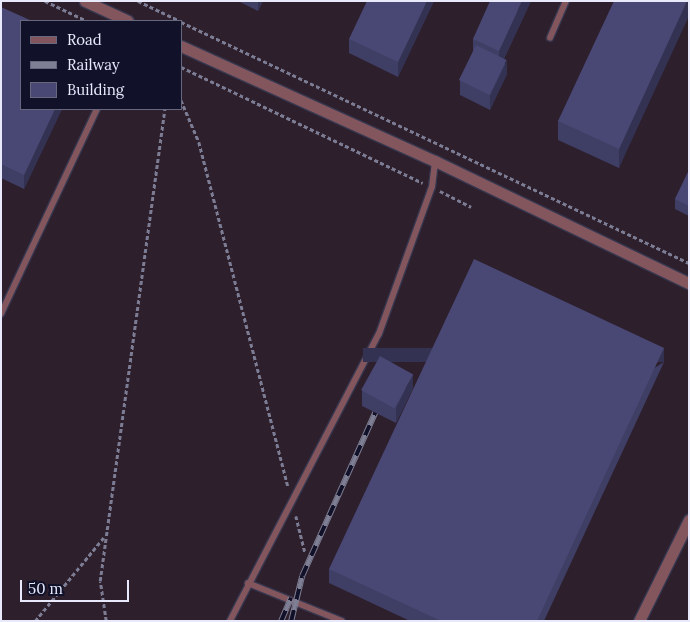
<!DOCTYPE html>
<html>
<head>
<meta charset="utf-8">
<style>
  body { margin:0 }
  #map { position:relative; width:690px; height:622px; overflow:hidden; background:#191a34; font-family:Lora,serif }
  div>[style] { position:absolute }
  .industrial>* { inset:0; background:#2d1f2c }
  .path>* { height:2.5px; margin-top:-1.25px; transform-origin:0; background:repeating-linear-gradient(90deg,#7c7d94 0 4px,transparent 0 6.5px) }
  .roads { filter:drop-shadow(1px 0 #363750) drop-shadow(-1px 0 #363750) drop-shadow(0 1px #363750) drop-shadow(0 -1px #363750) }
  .lane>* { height:5.5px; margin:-2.75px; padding:0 2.75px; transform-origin:2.75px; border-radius:2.75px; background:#83565d }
  .street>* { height:11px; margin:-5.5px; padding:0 5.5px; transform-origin:5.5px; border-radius:5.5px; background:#83565d }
  .rail>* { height:5.5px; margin-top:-2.75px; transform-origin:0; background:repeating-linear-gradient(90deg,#11112a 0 11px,#7e7f95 0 22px); box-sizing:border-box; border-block:1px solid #7e7f95 }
  .wall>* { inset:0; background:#3f3e65 }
  .shaded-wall>* { inset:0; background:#333252; transform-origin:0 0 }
  .building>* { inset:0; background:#494875; transform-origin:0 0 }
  span { translate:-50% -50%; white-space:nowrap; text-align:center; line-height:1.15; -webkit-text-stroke:4px #11112a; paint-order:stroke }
  .frame { position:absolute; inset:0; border:2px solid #e8eafc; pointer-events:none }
  .legend { position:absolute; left:20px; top:20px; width:162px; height:90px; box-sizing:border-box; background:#11112a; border:1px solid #67687e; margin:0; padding:6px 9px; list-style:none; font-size:15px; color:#e8eafc }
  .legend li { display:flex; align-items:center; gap:10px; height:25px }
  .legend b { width:25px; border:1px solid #67687e }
  .scale { position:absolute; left:20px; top:580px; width:109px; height:22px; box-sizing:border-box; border:2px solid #e8eafc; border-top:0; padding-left:6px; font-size:15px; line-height:18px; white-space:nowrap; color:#e8eafc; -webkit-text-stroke:4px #11112a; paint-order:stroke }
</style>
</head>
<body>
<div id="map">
  <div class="industrial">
    <div style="clip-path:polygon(evenodd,1px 1px,689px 1px,689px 621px,1px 621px,1px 1px,21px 21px,181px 21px,181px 109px,21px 109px,21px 21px)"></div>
  </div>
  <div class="path">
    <div style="left:45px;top:1px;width:47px;rotate:25.5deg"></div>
    <div style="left:138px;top:1px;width:47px;rotate:25.5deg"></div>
    <div style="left:181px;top:22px;width:562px;rotate:25.38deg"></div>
    <div style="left:181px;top:67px;width:268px;rotate:25.6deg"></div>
    <div style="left:181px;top:100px;width:46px;rotate:66.8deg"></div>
    <div style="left:199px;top:142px;width:355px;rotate:75.5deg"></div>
    <div style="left:440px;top:191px;width:35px;rotate:27deg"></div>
    <div style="left:296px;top:516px;width:37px;rotate:76deg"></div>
    <div style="left:35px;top:621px;width:109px;rotate:-50.6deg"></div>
    <div style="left:106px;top:621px;width:40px;rotate:-98.5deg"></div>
    <div style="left:100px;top:581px;width:476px;rotate:-82.2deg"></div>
  </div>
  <div class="roads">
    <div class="lane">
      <div style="left:550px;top:38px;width:40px;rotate:-66.6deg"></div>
      <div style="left:1px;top:314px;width:226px;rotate:-64.9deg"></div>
      <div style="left:248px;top:583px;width:101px;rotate:22deg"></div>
      <div style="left:230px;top:621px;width:323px;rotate:-62.6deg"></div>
      <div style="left:379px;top:334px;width:156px;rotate:-70.2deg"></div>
      <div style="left:432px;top:187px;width:26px;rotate:-83deg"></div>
    </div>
    <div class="street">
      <div style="left:85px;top:1px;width:47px;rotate:24.9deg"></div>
      <div style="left:181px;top:46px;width:279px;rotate:24.4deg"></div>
      <div style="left:435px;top:161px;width:282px;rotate:25.7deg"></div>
      <div style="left:639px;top:621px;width:113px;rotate:-63.7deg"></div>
    </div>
  </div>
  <div class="rail">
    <div style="left:281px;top:621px;width:25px;rotate:-67deg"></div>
    <div style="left:291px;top:621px;width:46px;rotate:-76.3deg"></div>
    <div style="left:302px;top:576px;width:179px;rotate:-65.9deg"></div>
  </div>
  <div class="wall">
    <div style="clip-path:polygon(238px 1px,263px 1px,258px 11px)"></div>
    <div style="clip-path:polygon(434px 1px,398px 77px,349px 53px,349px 39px)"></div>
    <div style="clip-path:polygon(531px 1px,504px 59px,507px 74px,490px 110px,460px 95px,460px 81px,473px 53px,473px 39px)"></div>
    <div style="clip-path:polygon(689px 1px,619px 168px,558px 140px,558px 121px)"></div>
    <div style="clip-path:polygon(1px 7px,62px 109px,24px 189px,1px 178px)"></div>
    <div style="clip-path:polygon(689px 170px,689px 216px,675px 209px,675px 199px)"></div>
    <div style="clip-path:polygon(664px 362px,544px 621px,410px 621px,329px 583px,329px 569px)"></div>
    <div style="clip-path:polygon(413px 388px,396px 423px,362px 406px,362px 391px)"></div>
  </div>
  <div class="shaded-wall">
    <div style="clip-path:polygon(258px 1px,263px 1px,258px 11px)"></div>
    <div style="clip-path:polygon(427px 1px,434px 1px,398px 77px,398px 62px)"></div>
    <div style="clip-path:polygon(522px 1px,531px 1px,499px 69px,499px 51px)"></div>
    <div style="clip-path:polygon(687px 1px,689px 1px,689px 16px,619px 168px,619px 149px)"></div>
    <div style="clip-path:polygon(507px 60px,507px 74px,490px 110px,490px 96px)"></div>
    <div style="clip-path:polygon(55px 109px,62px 109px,24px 189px,24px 175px)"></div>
    <div style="left:664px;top:348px;width:14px;height:301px;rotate:90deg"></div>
    <div style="clip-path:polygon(413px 374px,413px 388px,396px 423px,396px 408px)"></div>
  </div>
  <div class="building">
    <div style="clip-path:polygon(367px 1px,427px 1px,398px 62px,349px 39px)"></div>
    <div style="clip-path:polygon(490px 1px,522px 1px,499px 51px,473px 39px)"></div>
    <div style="clip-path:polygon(614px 1px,687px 1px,619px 149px,558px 121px)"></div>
    <div style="clip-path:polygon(1px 7px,32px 21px,21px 21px,21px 109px,55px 109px,24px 175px,1px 164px)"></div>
    <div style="left:476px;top:45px;width:34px;height:39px;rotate:26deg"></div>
    <div style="clip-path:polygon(689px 170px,689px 206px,675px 199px)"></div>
    <div style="clip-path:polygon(474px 259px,664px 348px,537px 621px,441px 621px,329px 569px)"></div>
    <div style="left:380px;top:356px;width:38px;height:39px;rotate:29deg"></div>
  </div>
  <div class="frame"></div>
  <ul class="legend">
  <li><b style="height:6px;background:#83565d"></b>Road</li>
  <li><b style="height:6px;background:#7e7f95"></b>Railway</li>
  <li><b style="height:14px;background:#494875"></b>Building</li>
  </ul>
  <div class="scale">50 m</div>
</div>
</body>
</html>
